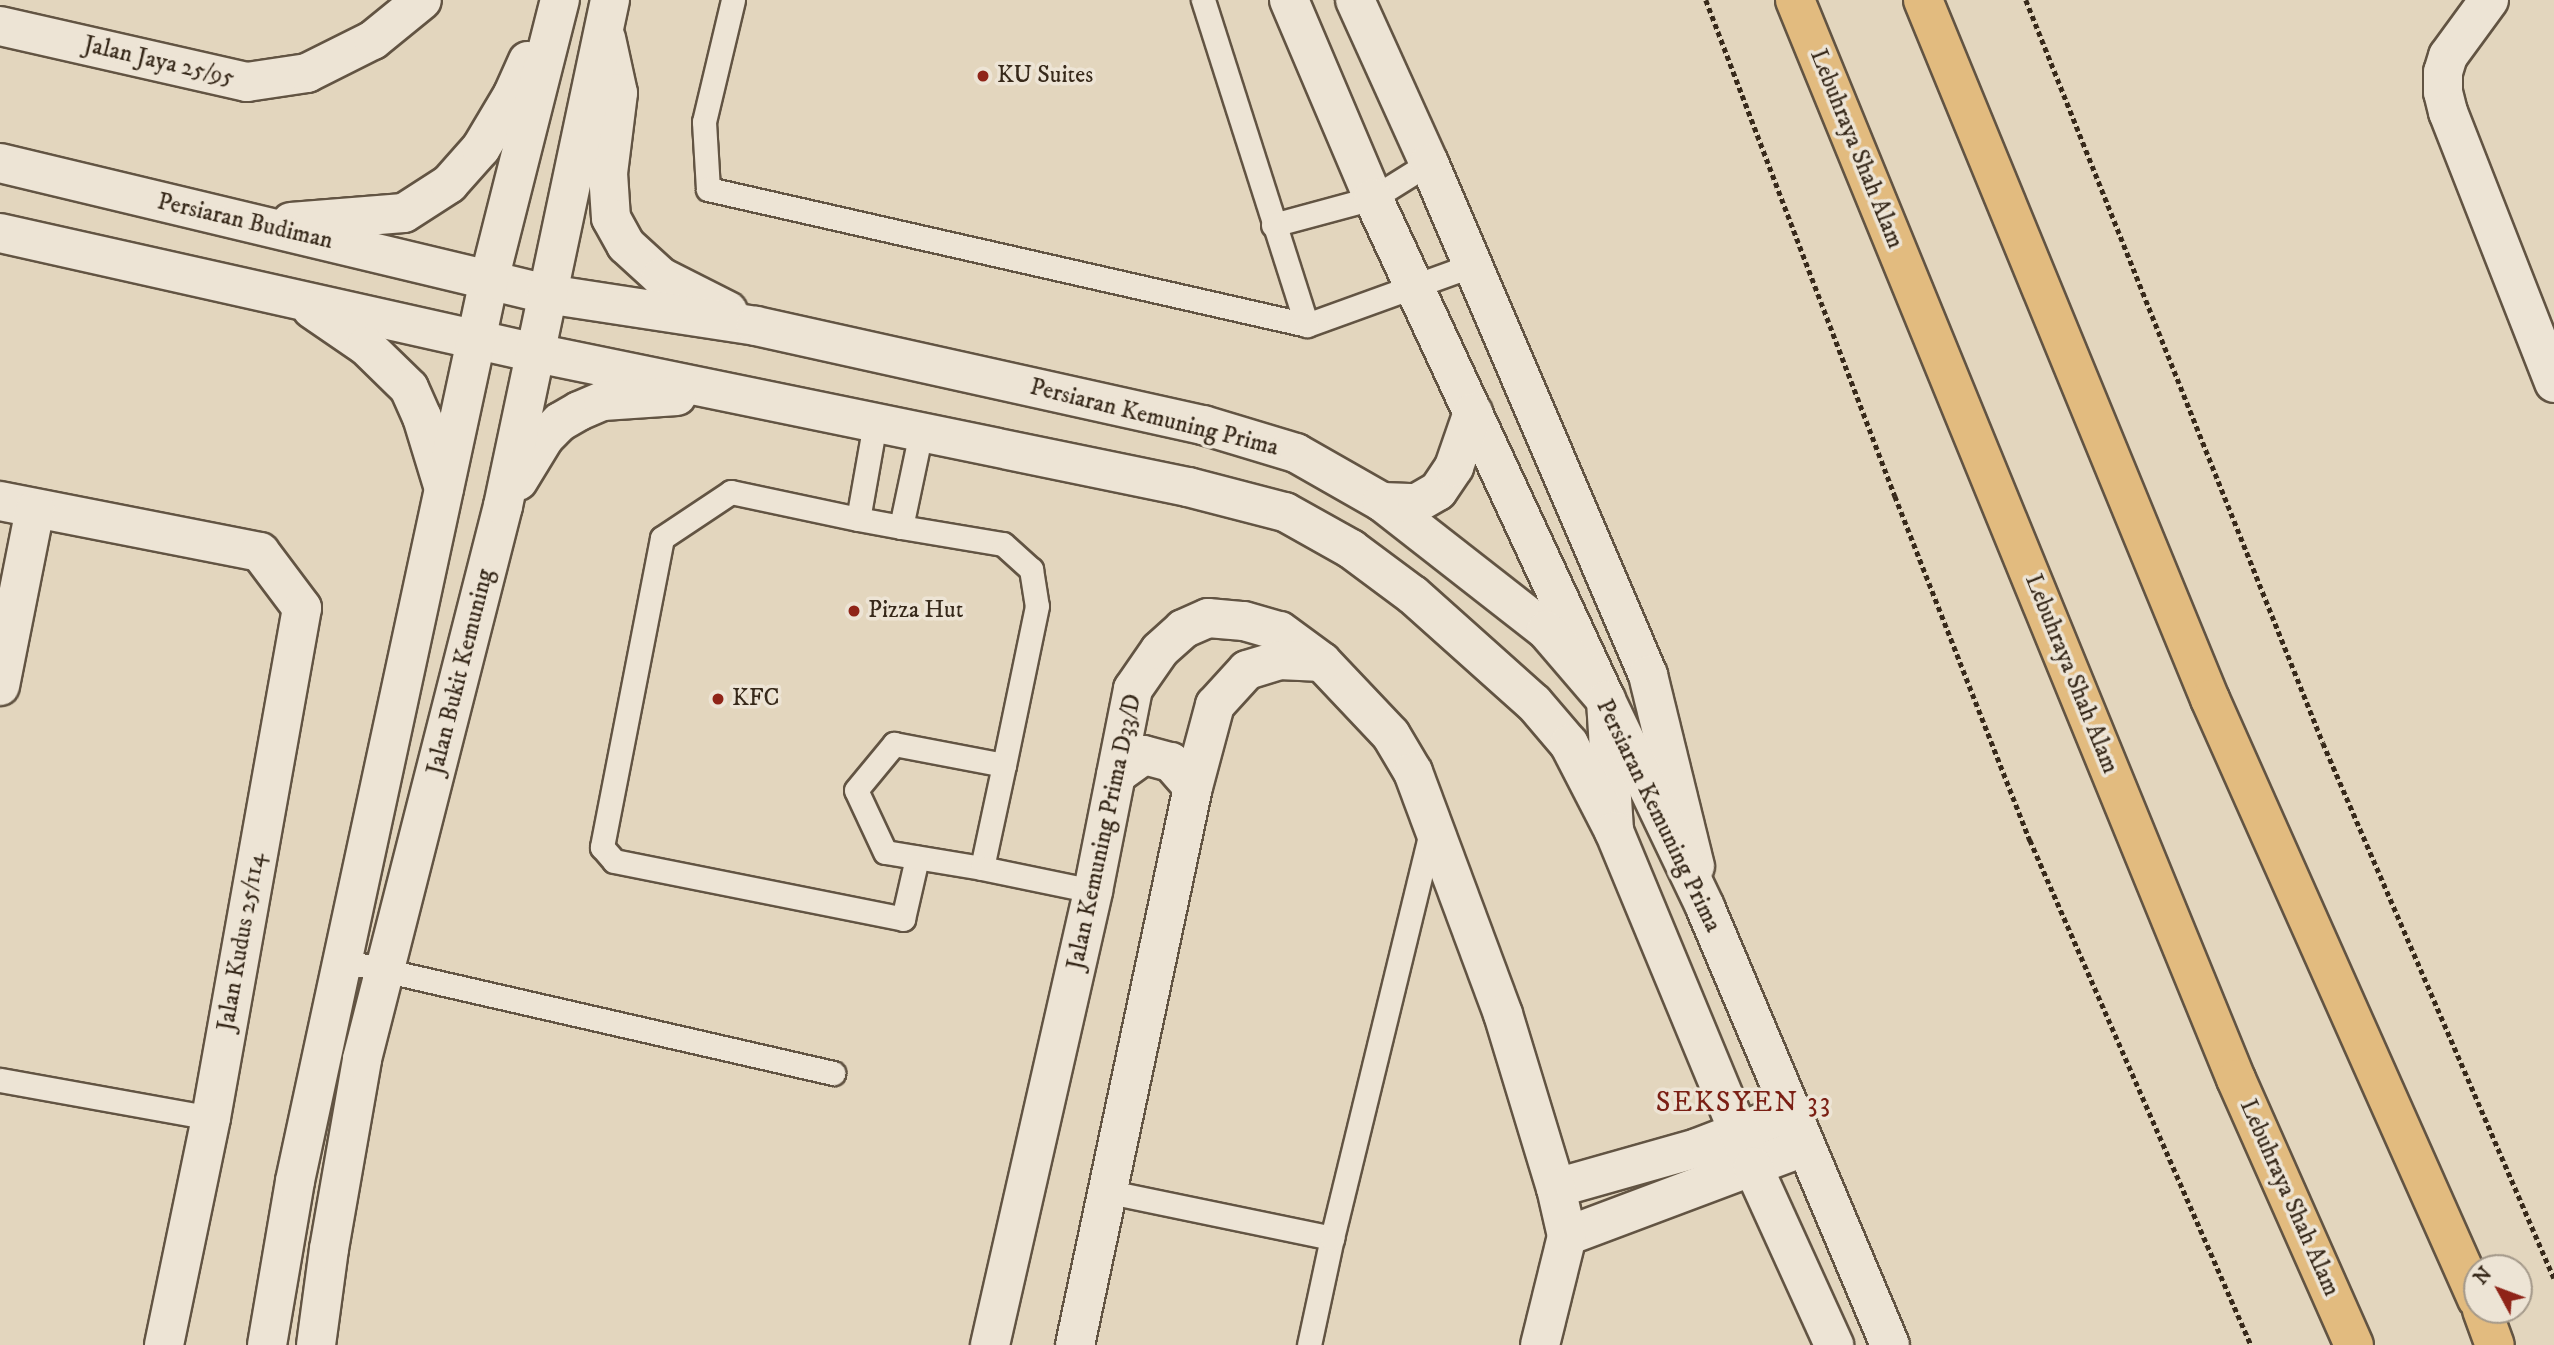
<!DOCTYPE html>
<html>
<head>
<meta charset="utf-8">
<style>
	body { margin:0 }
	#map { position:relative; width:2554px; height:1345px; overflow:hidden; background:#e3d6be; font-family:"IM FELL DW Pica",serif }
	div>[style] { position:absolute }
	.path>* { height:4.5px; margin-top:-2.25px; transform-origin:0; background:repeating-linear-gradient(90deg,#37291a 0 5px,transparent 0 8.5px) }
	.roads { filter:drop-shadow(2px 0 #625443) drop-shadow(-2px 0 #625443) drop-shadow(0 2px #625443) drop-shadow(0 -2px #625443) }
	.lane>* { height:23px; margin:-11.5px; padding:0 11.5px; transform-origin:11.5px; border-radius:11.5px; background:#ede4d5 }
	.street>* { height:38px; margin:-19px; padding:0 19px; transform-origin:19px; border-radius:19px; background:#ede4d5 }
	.secondary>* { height:38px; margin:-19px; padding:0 19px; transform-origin:19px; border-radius:19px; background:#ede4d5 }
	.highway>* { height:38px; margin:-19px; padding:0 19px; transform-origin:19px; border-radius:19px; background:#e2bb7f }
	.dots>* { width:19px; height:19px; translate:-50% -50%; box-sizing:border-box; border:4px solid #ede4d5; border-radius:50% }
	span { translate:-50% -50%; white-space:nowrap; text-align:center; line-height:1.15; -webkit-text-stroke:7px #ede4d5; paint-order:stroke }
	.street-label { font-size:24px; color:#37291a }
	.poi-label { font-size:24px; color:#37291a }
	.left { translate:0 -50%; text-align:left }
	.quarter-label { font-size:28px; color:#7a1f14; letter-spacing:2px }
	.north { position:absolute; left:2463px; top:1254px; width:70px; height:70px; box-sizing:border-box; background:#ede4d5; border:2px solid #a4998a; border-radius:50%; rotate:311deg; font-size:19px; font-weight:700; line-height:28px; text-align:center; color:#37291a }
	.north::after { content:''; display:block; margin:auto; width:24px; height:32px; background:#8f2418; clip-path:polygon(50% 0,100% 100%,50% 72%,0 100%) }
</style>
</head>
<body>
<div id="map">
	<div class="path">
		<i style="left:1706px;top:0;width:531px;rotate:69.14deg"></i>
		<i style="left:1895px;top:496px;width:370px;rotate:68.6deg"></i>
		<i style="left:2030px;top:840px;width:551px;rotate:66.36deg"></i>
		<i style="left:2026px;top:0;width:800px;rotate:68.21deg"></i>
		<i style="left:2323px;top:743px;width:583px;rotate:66.65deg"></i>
	</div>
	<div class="roads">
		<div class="lane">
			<i style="left:733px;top:0;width:125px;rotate:103.4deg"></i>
			<i style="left:704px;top:122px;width:67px;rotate:86.6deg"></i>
			<i style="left:708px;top:189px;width:614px;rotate:12.79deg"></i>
			<i style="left:1307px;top:325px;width:177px;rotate:-19.9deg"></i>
			<i style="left:1203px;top:0;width:341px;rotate:72.3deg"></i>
			<i style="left:1273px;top:225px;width:104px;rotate:-15.1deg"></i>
			<i style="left:1373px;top:198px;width:66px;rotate:-32deg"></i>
			<i style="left:875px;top:423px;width:97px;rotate:100deg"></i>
			<i style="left:858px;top:519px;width:130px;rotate:-168deg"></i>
			<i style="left:731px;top:492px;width:83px;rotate:146.3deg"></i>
			<i style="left:662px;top:538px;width:315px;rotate:101deg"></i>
			<i style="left:602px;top:847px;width:18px;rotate:49deg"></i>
			<i style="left:614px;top:861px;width:295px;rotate:11.3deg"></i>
			<i style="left:903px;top:919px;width:63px;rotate:-77.1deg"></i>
			<i style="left:921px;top:432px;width:97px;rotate:101.9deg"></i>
			<i style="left:901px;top:527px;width:103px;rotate:9.5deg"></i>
			<i style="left:1003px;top:544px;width:38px;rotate:42deg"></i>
			<i style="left:1031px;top:569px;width:37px;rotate:81deg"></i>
			<i style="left:1037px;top:606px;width:162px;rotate:101.7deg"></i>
			<i style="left:1004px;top:765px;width:105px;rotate:102.1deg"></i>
			<i style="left:982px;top:868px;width:98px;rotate:-170.6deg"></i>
			<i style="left:885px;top:852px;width:68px;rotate:-115.1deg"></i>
			<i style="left:856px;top:790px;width:60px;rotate:-50.4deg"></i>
			<i style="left:894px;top:744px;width:112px;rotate:10.8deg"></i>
			<i style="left:858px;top:519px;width:44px;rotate:10.5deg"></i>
			<i style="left:982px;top:868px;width:113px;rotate:11.7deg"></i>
			<i style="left:344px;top:961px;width:502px;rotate:12.9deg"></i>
			<i style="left:0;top:1080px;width:214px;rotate:10.2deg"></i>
			<i style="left:1110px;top:1192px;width:227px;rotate:11.7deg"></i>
			<i style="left:1309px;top:1345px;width:109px;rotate:-77.9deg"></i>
			<i style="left:1332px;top:1238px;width:423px;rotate:-76.3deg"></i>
		</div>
		<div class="street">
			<i style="left:1289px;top:0;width:215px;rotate:67deg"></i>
			<i style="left:1373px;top:198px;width:553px;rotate:65.1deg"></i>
			<i style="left:1606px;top:700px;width:131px;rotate:86.5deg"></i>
			<i style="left:1355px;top:0;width:179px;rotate:65.6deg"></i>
			<i style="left:1429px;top:163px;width:557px;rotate:66.84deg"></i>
			<i style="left:1648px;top:675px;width:197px;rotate:76.2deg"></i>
			<i style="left:2489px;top:0;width:69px;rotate:126.2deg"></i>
			<i style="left:2448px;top:56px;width:17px;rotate:107deg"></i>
			<i style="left:2443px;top:72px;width:20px;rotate:90deg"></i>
			<i style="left:2443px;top:92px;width:21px;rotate:76deg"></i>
			<i style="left:2448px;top:112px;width:291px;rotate:68.6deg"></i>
			<i style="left:0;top:26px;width:253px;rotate:12.8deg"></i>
			<i style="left:247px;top:82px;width:61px;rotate:-8.5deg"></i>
			<i style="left:307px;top:73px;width:74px;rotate:-26.6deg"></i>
			<i style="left:373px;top:40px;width:63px;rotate:-39.2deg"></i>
			<i style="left:0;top:501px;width:265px;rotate:11.1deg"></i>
			<i style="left:260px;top:552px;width:70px;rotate:53.1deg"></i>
			<i style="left:302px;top:608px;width:518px;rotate:100.12deg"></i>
			<i style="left:211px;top:1118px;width:232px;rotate:101.7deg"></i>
			<i style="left:0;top:686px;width:180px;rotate:-78.8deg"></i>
			<i style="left:1116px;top:775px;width:34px;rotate:-36deg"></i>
			<i style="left:1144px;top:755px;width:28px;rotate:15deg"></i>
			<i style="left:1171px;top:762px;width:33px;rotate:49deg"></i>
			<i style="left:1556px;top:1188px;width:147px;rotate:-15.8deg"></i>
			<i style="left:1697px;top:1148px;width:101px;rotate:-21deg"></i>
			<i style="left:1567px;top:1236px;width:253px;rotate:-20.6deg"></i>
			<i style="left:990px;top:1345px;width:466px;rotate:-77.2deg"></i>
			<i style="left:1093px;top:891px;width:206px;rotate:-78.8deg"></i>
			<i style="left:1133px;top:689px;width:47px;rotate:-55.3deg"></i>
			<i style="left:1160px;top:650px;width:31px;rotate:-42deg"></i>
			<i style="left:1183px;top:629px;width:27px;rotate:-24deg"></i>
			<i style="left:1208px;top:618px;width:36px;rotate:5deg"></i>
			<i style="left:1244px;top:621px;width:37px;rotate:16deg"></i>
			<i style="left:1280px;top:631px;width:52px;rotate:36.4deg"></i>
			<i style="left:1322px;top:662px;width:100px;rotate:46.6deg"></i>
			<i style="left:1391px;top:735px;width:43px;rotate:59.3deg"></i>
			<i style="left:1413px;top:772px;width:258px;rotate:69.6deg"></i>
			<i style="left:1503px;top:1014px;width:182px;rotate:73.1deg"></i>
			<i style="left:1556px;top:1188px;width:49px;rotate:77.1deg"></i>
			<i style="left:1567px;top:1236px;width:112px;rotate:103.9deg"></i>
			<i style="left:1075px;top:1345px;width:570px;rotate:-78.06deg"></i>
			<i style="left:1193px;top:787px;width:85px;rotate:-75deg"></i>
			<i style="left:1215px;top:705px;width:47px;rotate:-47.6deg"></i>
			<i style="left:1247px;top:670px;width:34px;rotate:-17deg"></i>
			<i style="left:1279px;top:660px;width:43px;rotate:2.7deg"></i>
		</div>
		<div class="secondary">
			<i style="left:606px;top:38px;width:56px;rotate:77.7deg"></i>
			<i style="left:618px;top:93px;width:81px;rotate:97.1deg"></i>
			<i style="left:608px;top:173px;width:45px;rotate:86.2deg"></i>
			<i style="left:611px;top:218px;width:31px;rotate:61deg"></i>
			<i style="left:626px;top:245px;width:47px;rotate:42.4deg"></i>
			<i style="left:661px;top:277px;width:75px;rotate:26.9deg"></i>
			<i style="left:0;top:163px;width:562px;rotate:13.47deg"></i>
			<i style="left:547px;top:294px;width:211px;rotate:8.7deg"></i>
			<i style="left:756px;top:326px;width:458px;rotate:12.5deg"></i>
			<i style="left:1203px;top:425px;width:97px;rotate:16.8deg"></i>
			<i style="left:1296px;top:453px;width:99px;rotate:29.7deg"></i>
			<i style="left:1382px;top:502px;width:208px;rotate:38deg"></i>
			<i style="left:1546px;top:630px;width:92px;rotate:49.4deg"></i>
			<i style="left:1606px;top:700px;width:229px;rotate:64.4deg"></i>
			<i style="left:1705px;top:907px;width:475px;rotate:67.1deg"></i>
			<i style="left:291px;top:222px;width:113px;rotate:-4.6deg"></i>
			<i style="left:404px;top:213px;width:54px;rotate:-32.8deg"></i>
			<i style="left:449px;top:184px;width:48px;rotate:-48.4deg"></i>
			<i style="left:481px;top:148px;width:63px;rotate:-59.3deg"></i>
			<i style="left:513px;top:94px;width:36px;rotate:-66deg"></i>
			<i style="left:0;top:233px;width:549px;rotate:12.62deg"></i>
			<i style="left:536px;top:353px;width:666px;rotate:11.61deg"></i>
			<i style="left:1188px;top:487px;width:100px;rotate:14.5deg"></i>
			<i style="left:1285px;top:512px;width:76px;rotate:29.3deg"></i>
			<i style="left:1351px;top:549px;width:77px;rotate:36.6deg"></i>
			<i style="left:1413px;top:595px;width:162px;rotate:41.8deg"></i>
			<i style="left:1534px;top:703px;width:54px;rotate:49.5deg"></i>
			<i style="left:1569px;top:744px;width:98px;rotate:62.7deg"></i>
			<i style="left:1614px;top:831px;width:364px;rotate:67.5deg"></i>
			<i style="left:1753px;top:1167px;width:196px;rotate:65.5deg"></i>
			<i style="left:312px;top:309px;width:65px;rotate:34.4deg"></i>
			<i style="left:366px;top:346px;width:60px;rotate:44.3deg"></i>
			<i style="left:409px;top:388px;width:32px;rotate:66deg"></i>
			<i style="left:422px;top:417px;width:75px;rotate:73deg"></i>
			<i style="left:518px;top:481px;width:52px;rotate:-58.5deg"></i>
			<i style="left:545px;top:437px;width:21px;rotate:-45deg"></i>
			<i style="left:560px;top:422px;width:22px;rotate:-30deg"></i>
			<i style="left:579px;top:411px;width:26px;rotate:-23deg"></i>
			<i style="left:603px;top:401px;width:74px;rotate:-3.9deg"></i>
			<i style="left:1382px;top:502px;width:35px;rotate:2deg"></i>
			<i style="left:1417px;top:503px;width:24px;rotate:-30deg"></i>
			<i style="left:1438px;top:491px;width:29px;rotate:-56deg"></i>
			<i style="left:1454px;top:467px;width:58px;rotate:-70.9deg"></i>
			<i style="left:267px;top:1345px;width:166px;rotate:-80.3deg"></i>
			<i style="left:295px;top:1181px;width:922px;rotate:-77.85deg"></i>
			<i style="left:489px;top:280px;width:289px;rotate:-75.8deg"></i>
			<i style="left:316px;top:1345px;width:97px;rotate:-82.3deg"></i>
			<i style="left:329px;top:1249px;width:193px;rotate:-80.1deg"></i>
			<i style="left:362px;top:1059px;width:571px;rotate:-75.7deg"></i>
			<i style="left:503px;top:506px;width:517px;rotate:-78.06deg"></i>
		</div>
		<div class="highway">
			<i style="left:1795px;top:0;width:1166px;rotate:67.77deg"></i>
			<i style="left:2236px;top:1079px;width:291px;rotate:66.1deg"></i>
			<i style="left:1923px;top:0;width:756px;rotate:67.68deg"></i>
			<i style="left:2210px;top:699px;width:657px;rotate:66.01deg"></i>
			<i style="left:2482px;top:1310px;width:37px;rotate:70deg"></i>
		</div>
	</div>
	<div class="dots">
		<i style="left:983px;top:76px;background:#8f2418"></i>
		<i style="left:854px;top:611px;background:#8f2418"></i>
		<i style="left:718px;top:699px;background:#8f2418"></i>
	</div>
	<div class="street-label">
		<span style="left:159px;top:62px;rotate:13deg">Jalan Jaya 25/95</span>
		<span style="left:1856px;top:149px;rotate:68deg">Lebuhraya Shah Alam</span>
		<span style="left:245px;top:222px;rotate:13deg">Persiaran Budiman</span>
		<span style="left:1154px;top:418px;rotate:14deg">Persiaran Kemuning Prima</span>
		<span style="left:461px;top:672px;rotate:-76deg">Jalan Bukit Kemuning</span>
		<span style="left:2071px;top:674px;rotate:68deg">Lebuhraya Shah Alam</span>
		<span style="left:1658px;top:816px;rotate:64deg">Persiaran Kemuning Prima</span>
		<span style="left:1105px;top:832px;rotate:-78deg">Jalan Kemuning Prima D33/D</span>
		<span style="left:242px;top:942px;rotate:-80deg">Jalan Kudus 25/114</span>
		<span style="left:2289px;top:1198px;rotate:66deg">Lebuhraya Shah Alam</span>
	</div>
	<div class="poi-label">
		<span class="left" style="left:997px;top:76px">KU Suites</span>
		<span class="left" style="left:868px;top:611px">Pizza Hut</span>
		<span class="left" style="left:732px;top:699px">KFC</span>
	</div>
	<div class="quarter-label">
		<span style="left:1744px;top:1103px">SEKSYEN 33</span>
	</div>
	<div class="north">N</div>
</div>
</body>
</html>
